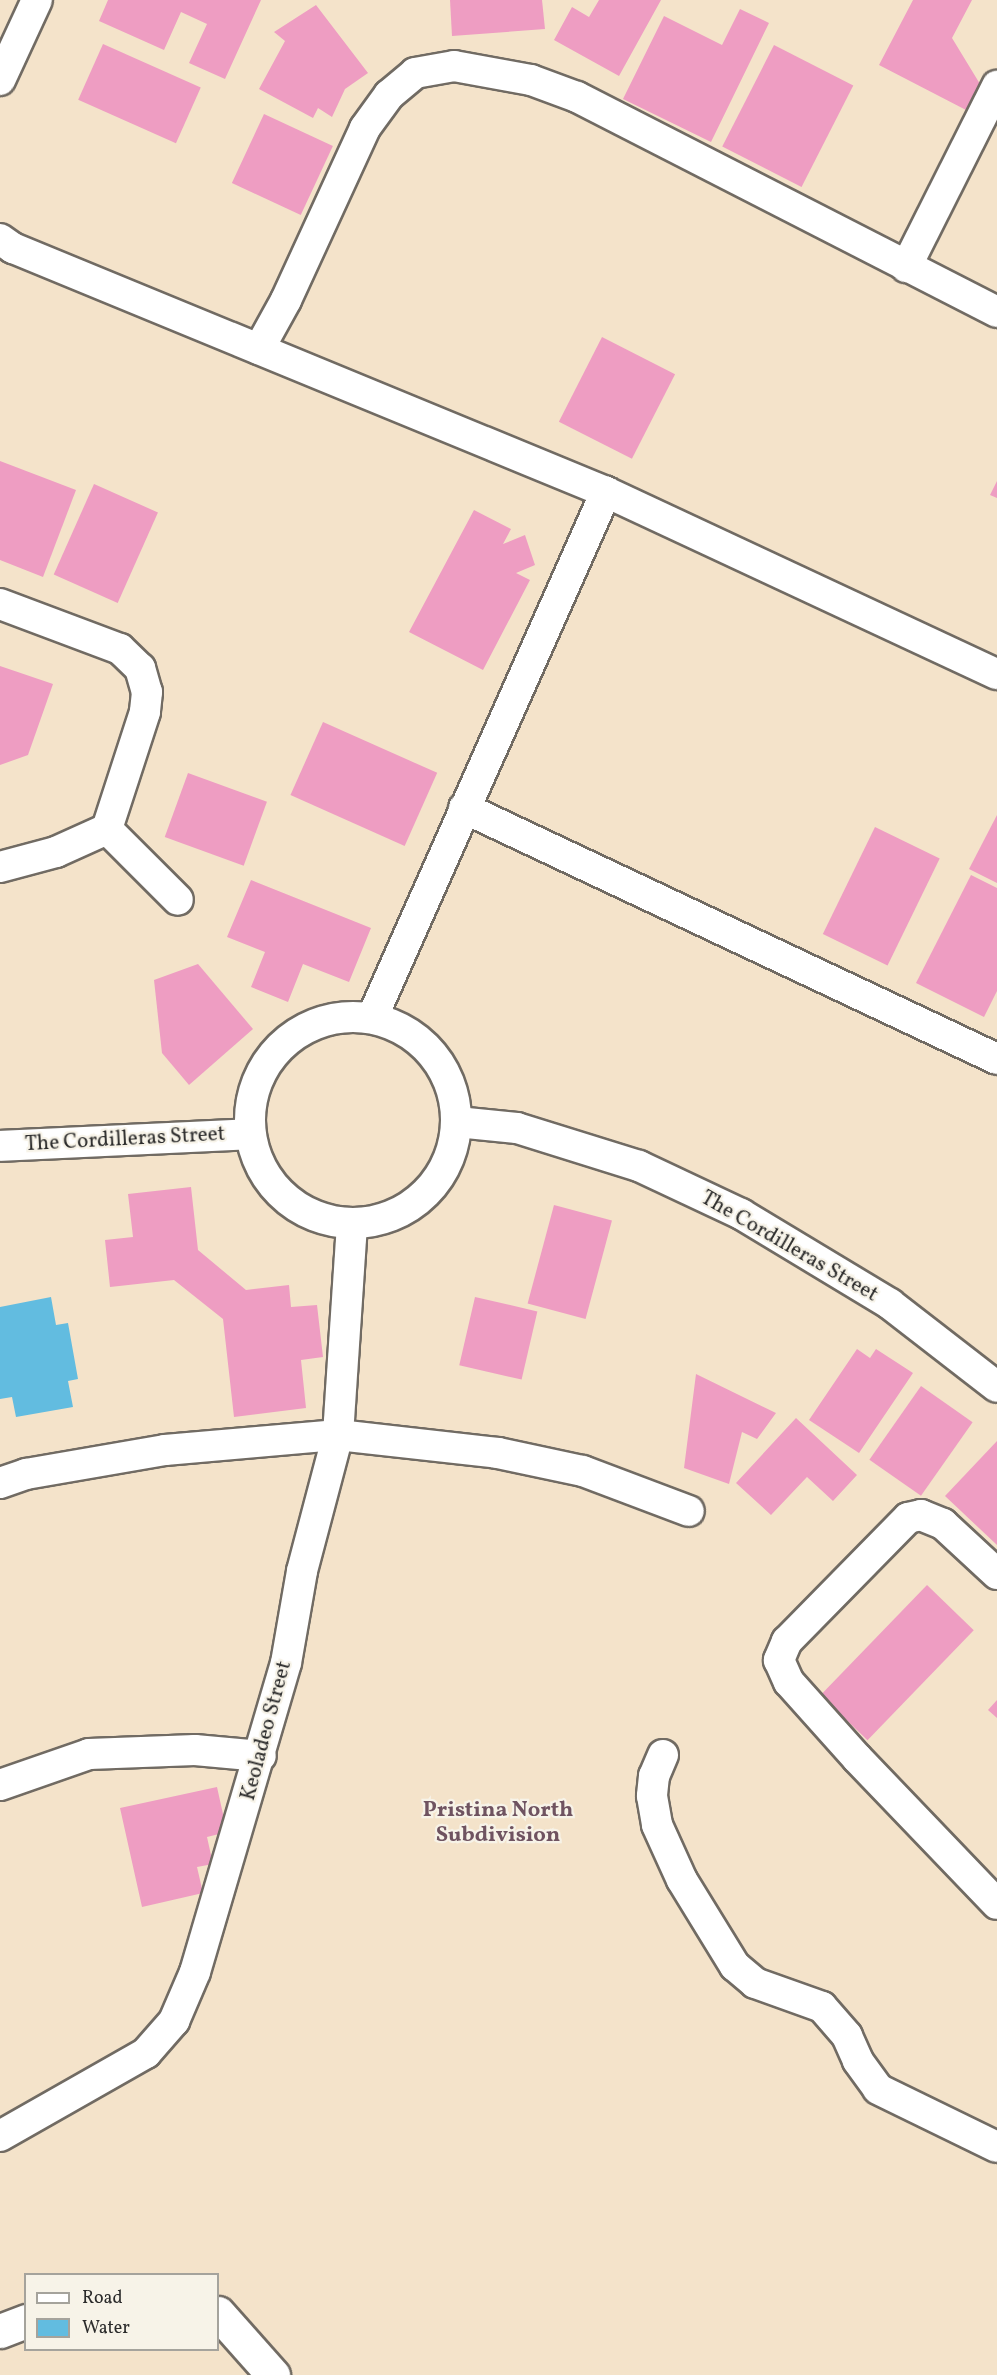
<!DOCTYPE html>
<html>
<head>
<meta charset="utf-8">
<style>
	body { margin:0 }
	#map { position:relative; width:997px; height:2375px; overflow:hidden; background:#f4e3ca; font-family:Vollkorn,serif }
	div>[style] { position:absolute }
	.water>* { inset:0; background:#62bce0 }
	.building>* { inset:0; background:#ee9dc2; transform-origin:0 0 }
	.roads { filter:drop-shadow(2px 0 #716b63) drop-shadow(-2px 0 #716b63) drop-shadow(0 2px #716b63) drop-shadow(0 -2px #716b63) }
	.minor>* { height:30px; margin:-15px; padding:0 15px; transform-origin:15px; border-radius:15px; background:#fff }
	.minor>.ring { margin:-15px; padding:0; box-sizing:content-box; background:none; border:30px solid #fff; border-radius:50% }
	.tertiary>* { height:33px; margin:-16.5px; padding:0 16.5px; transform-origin:16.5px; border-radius:16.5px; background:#fff }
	span { translate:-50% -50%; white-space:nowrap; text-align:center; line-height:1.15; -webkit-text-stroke:4.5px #f7f3e8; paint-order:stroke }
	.street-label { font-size:21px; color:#2b2b2b }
	.neighbourhood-label { font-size:22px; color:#6f5360; font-weight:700 }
	.legend { position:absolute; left:24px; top:2273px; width:195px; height:78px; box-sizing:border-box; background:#f7f3e8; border:2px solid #a5a39c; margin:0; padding:8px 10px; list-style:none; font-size:18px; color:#2b2b2b }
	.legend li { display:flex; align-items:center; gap:12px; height:30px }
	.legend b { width:30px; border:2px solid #a5a39c }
</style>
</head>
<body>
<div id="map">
	<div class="water">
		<i style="clip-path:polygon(51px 1297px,56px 1325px,68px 1323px,78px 1379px,68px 1381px,73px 1407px,16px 1417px,12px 1397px,0 1399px,0 1307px)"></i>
	</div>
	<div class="building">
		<i style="clip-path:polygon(108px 0,261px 0,225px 79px,189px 63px,207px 24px,181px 12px,164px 50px,99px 21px)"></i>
		<i style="clip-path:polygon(450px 0,542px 0,545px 29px,452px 36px)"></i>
		<i style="clip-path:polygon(599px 0,661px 0,619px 76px,554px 40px,572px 7px,589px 17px)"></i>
		<i style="clip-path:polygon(913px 0,972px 0,952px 38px,980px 84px,966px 110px,879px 65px)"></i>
		<i style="clip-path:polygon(316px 5px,368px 73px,345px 89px,332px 117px,318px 108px,313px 118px,259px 89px,285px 41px,274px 32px)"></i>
		<i style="clip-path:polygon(740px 9px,769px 23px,711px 142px,623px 99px,664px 16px,722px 45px)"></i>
		<i style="left:103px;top:44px;width:107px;height:61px;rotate:24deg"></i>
		<i style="left:774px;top:45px;width:89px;height:114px;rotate:27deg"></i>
		<i style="left:264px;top:114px;width:76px;height:76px;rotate:25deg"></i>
		<i style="left:602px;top:337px;width:82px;height:95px;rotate:27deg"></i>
		<i style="clip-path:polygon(0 461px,76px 490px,43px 577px,0 560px)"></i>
		<i style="clip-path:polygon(997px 481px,997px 498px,990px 495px)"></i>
		<i style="left:94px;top:484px;width:70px;height:99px;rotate:24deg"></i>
		<i style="clip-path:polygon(474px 510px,511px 529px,503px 544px,525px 535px,535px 565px,516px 573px,530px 580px,483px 670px,409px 632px)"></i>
		<i style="clip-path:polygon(0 666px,53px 684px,28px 755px,0 765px)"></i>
		<i style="left:323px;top:722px;width:125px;height:80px;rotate:24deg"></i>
		<i style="left:188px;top:773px;width:84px;height:68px;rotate:20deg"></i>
		<i style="clip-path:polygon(997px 815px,997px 883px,969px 869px)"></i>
		<i style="left:875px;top:827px;width:72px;height:119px;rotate:26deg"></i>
		<i style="clip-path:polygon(971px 875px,997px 888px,997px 991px,984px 1017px,916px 983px)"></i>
		<i style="clip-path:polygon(251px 880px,371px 928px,349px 982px,303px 964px,288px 1002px,251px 987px,265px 952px,227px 937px)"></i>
		<i style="clip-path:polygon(198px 964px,253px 1029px,189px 1085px,162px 1053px,154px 980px)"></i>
		<i style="clip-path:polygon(191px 1187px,198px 1250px,246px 1290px,289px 1285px,291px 1307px,317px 1305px,323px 1357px,301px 1360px,306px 1408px,234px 1417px,223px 1319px,174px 1280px,110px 1287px,105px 1240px,133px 1237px,128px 1194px)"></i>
		<i style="left:554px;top:1205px;width:60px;height:102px;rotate:15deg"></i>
		<i style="left:475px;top:1297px;width:64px;height:70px;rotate:13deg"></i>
		<i style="clip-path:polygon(857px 1349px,870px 1358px,876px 1349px,913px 1373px,859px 1453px,809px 1420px)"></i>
		<i style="clip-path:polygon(696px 1374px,776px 1413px,757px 1439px,742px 1432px,729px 1484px,684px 1468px)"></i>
		<i style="left:921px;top:1386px;width:63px;height:90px;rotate:35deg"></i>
		<i style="clip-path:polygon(796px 1418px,857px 1475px,833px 1501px,807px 1477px,771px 1515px,736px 1483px)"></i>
		<i style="clip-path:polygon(997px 1441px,997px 1545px,945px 1496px)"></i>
		<i style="left:927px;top:1585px;width:65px;height:153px;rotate:44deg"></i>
		<i style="clip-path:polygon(997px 1700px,997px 1718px,988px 1710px)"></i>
		<i style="clip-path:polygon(217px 1787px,227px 1832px,207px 1837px,213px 1864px,197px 1867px,203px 1893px,142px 1907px,120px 1808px)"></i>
	</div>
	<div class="roads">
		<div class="minor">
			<i style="left:0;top:80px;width:88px;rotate:-65.2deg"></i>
			<i style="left:0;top:239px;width:16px;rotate:35deg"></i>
			<i style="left:13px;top:248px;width:641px;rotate:22.37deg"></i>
			<i style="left:606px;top:492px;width:431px;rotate:25deg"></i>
			<i style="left:906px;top:267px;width:203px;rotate:-63.3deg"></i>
			<i style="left:259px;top:349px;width:56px;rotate:-61.1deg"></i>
			<i style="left:286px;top:300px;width:189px;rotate:-65.3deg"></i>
			<i style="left:365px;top:128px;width:41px;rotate:-54deg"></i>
			<i style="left:389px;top:95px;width:34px;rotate:-40deg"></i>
			<i style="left:415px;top:73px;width:40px;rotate:-10deg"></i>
			<i style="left:454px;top:66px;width:78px;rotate:10.3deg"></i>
			<i style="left:531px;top:80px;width:49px;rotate:20.3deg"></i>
			<i style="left:577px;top:97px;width:472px;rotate:27.1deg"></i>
			<i style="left:0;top:604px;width:128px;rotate:20.6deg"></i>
			<i style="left:120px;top:649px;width:28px;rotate:44deg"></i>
			<i style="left:140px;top:668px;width:25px;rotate:74deg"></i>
			<i style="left:147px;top:692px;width:20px;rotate:96deg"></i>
			<i style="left:145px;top:712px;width:123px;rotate:108deg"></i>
			<i style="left:107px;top:829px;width:56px;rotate:155.7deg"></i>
			<i style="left:56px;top:852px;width:58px;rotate:165deg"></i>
			<i style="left:464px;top:808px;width:589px;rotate:25.22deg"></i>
			<i style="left:107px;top:829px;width:100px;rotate:45deg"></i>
			<i class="ring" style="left:250px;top:1017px;width:176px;height:176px"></i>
			<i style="left:372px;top:1018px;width:576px;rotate:-66.02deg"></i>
			<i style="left:457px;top:1122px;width:60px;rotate:5.7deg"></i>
			<i style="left:517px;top:1128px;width:128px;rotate:17.3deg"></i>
			<i style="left:639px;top:1166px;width:113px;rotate:25.2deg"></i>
			<i style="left:741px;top:1214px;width:174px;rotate:31.1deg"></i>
			<i style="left:890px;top:1304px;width:135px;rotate:37.8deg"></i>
			<i style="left:0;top:1146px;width:250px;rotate:-2.7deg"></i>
			<i style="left:0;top:1483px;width:28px;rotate:-19deg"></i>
			<i style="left:26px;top:1474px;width:141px;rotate:-9.8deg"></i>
			<i style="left:165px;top:1450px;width:174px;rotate:-5deg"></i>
			<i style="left:338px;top:1435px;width:161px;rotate:6.4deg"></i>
			<i style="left:498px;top:1453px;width:87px;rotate:12deg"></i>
			<i style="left:583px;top:1471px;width:113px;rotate:20.7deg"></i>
			<i style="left:997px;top:1574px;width:74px;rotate:-137.2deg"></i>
			<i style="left:943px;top:1524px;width:24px;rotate:-158deg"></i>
			<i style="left:921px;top:1515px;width:13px;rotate:167deg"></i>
			<i style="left:908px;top:1518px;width:173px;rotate:134.5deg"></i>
			<i style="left:787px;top:1641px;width:21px;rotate:113deg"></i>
			<i style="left:779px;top:1660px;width:24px;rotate:66deg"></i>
			<i style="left:789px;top:1682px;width:102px;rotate:48.2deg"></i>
			<i style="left:857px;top:1758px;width:202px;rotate:46.2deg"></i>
			<i style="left:663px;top:1755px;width:23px;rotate:113deg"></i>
			<i style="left:654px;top:1776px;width:20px;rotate:96deg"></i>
			<i style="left:652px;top:1796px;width:29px;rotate:80deg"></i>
			<i style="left:657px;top:1825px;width:60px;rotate:65.6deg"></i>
			<i style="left:682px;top:1880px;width:101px;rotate:58.4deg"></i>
			<i style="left:735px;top:1966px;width:26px;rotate:40deg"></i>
			<i style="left:755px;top:1983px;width:71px;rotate:19.7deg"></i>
			<i style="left:822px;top:2007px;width:38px;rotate:49deg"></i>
			<i style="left:847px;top:2036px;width:27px;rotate:66deg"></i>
			<i style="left:858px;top:2061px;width:34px;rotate:54deg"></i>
			<i style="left:878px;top:2089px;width:132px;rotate:26deg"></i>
			<i style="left:0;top:1785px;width:94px;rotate:-19.2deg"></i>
			<i style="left:89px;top:1754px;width:106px;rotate:-2.2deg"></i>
			<i style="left:195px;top:1750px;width:66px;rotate:5.2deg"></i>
			<i style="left:0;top:2136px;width:168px;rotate:-29.6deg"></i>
			<i style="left:146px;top:2053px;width:43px;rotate:-48.8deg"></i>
			<i style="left:174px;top:2021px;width:53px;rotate:-66.8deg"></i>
			<i style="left:195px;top:1972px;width:322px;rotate:-73.6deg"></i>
			<i style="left:286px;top:1663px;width:93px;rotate:-80.1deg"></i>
			<i style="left:302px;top:1571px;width:141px;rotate:-75.2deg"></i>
			<i style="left:338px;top:1435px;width:211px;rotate:-86.2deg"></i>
		</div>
		<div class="tertiary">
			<i style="left:218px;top:2313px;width:83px;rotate:48.4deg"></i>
			<i style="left:0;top:2331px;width:28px;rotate:-21deg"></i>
		</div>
	</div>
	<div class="street-label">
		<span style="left:125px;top:1140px;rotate:-3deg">The Cordilleras Street</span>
		<span style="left:789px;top:1247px;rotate:30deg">The Cordilleras Street</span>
		<span style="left:267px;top:1731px;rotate:-75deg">Keoladeo Street</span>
	</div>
	<div class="neighbourhood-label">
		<span style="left:498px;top:1823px">Pristina North<br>Subdivision</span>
	</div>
	<ul class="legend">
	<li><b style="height:8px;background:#fff"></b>Road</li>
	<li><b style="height:16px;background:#62bce0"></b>Water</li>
	</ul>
</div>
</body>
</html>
